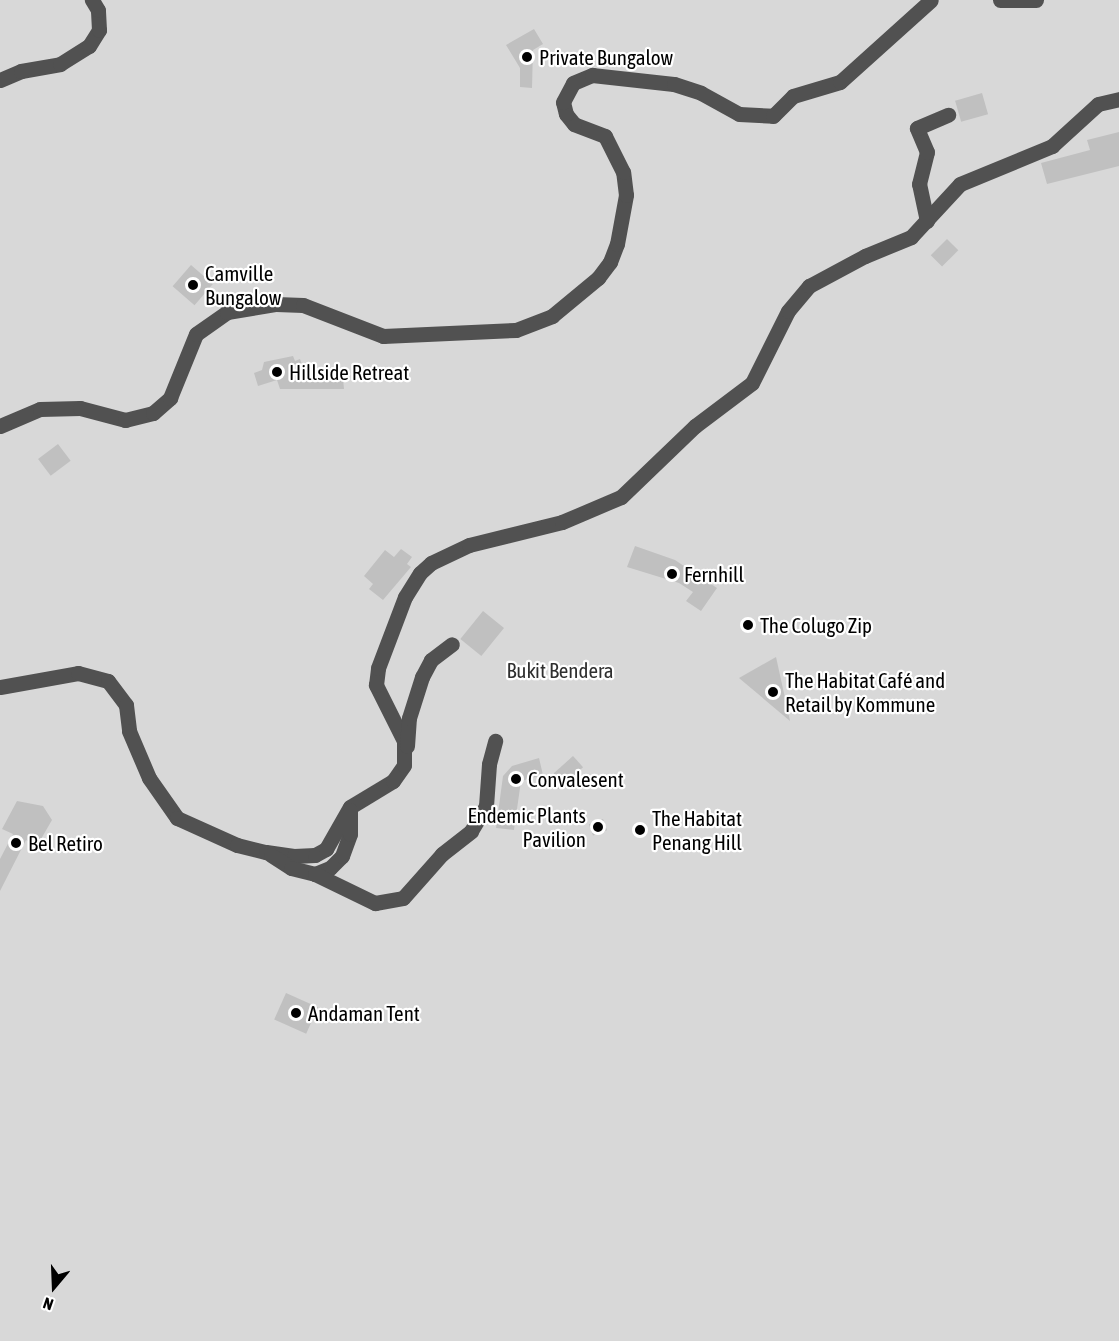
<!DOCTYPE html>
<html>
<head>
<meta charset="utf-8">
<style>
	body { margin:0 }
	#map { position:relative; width:1119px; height:1341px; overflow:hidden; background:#fff; font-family:"Asap Condensed",sans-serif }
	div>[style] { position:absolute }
	.green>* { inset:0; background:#d8d8d8; transform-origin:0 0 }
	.building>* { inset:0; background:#c0c0c0; transform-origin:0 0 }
	.minor>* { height:15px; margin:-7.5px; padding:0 7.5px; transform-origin:7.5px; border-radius:7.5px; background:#515151 }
	.dots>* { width:16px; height:16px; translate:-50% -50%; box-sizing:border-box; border:3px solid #fff; border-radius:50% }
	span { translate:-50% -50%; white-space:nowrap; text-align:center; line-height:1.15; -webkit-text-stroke:4.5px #fff; paint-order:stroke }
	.poi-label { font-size:21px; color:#000 }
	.left { translate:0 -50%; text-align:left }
	.right { translate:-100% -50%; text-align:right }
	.park-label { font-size:21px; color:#2f2f2f }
	.north { position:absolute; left:24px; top:1257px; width:60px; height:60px; -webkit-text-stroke:4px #fff; paint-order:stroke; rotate:199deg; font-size:16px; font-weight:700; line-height:24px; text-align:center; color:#000 }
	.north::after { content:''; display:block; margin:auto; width:21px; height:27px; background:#000; clip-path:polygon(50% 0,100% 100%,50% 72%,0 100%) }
</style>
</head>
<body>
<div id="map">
	<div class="green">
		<i style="left:0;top:0;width:1119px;height:1341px"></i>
	</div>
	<div class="building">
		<i style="clip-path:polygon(534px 29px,543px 44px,533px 50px,532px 88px,520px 87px,520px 68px,506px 45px)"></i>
		<i style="left:982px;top:93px;width:22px;height:28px;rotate:74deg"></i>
		<i style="clip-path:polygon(1119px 132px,1119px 166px,1047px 184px,1041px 163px,1090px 150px,1087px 140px)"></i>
		<i style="left:947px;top:239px;width:16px;height:23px;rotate:45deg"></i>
		<i style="left:191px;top:265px;width:29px;height:28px;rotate:41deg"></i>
		<i style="clip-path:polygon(293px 356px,295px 361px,300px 359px,307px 379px,343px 379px,344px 389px,280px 389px,277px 380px,258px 386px,254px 373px,262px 370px,264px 362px)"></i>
		<i style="left:58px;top:444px;width:21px;height:25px;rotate:53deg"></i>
		<i style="clip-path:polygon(635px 546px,675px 560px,717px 588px,701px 611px,686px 601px,693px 592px,679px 583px,627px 567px)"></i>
		<i style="clip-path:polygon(401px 549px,412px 557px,407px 564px,411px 567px,383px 600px,369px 589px,373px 584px,364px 576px,385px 550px,394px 557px)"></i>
		<i style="left:483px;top:611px;width:27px;height:36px;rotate:39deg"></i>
		<i style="clip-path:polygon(776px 657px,790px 721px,739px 678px)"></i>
		<i style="left:573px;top:756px;width:15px;height:33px;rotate:48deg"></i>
		<i style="clip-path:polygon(539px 758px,543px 775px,521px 781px,514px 830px,496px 828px,503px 776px,512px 766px)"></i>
		<i style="clip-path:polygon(17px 801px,43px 806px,52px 820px,37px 846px,26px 840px,0 891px,0 859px,13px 834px,2px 829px)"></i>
		<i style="left:603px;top:819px;width:12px;height:15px;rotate:70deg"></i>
		<i style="left:286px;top:993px;width:35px;height:29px;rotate:24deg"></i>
	</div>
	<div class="minor">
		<i style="left:1000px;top:0;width:36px"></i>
		<i style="left:0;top:80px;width:23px;rotate:-23deg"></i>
		<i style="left:21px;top:71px;width:40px;rotate:-10deg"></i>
		<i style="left:60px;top:64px;width:34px;rotate:-32deg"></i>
		<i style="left:89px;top:46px;width:19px;rotate:-58deg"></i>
		<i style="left:99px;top:30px;width:20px;rotate:-93deg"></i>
		<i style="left:98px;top:10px;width:12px;rotate:-121deg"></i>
		<i style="left:927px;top:221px;width:38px;rotate:-102deg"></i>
		<i style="left:919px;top:184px;width:33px;rotate:-76deg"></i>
		<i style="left:927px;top:152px;width:26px;rotate:-113deg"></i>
		<i style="left:917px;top:128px;width:34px;rotate:-23deg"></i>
		<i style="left:0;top:426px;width:43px;rotate:-23deg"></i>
		<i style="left:40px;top:409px;width:40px;rotate:-1.4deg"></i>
		<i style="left:80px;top:408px;width:47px;rotate:14.9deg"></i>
		<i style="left:125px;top:420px;width:29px;rotate:-14deg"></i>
		<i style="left:153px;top:413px;width:23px;rotate:-41deg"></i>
		<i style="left:170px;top:398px;width:69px;rotate:-67.9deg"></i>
		<i style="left:196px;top:334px;width:38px;rotate:-35deg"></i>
		<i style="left:227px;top:312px;width:50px;rotate:-9.3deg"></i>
		<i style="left:276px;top:304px;width:27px;rotate:2deg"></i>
		<i style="left:303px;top:305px;width:86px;rotate:21.2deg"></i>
		<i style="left:383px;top:336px;width:133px;rotate:-2.6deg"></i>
		<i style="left:516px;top:330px;width:39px;rotate:-21deg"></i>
		<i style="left:552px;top:316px;width:60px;rotate:-39.6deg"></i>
		<i style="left:598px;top:278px;width:20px;rotate:-53deg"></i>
		<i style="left:610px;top:262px;width:19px;rotate:-69deg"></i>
		<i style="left:617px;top:244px;width:50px;rotate:-79.6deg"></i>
		<i style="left:626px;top:195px;width:23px;rotate:-97deg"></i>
		<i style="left:623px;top:172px;width:40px;rotate:-116.6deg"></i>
		<i style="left:605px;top:136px;width:33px;rotate:-159deg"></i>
		<i style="left:574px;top:124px;width:13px;rotate:-129deg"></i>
		<i style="left:566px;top:114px;width:12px;rotate:-104deg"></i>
		<i style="left:563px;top:102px;width:21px;rotate:-62deg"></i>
		<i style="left:573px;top:83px;width:21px;rotate:-23deg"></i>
		<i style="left:592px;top:75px;width:82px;rotate:6.3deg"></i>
		<i style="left:674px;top:84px;width:28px;rotate:18deg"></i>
		<i style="left:701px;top:93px;width:43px;rotate:28.9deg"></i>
		<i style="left:739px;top:114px;width:34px;rotate:3deg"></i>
		<i style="left:773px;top:116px;width:28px;rotate:-45deg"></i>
		<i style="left:793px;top:96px;width:49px;rotate:-16.6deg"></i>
		<i style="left:840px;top:82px;width:122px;rotate:-42deg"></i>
		<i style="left:0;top:687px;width:79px;rotate:-10.2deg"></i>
		<i style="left:78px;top:673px;width:31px;rotate:15deg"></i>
		<i style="left:108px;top:681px;width:30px;rotate:53deg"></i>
		<i style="left:126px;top:705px;width:26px;rotate:83deg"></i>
		<i style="left:129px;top:731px;width:51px;rotate:66.9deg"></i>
		<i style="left:149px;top:778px;width:49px;rotate:55deg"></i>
		<i style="left:177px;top:818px;width:66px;rotate:24.2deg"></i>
		<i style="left:237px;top:845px;width:30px;rotate:14deg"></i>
		<i style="left:266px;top:852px;width:28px;rotate:8deg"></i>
		<i style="left:294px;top:856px;width:21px;rotate:-3deg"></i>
		<i style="left:315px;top:855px;width:13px;rotate:-29deg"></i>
		<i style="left:326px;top:849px;width:48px;rotate:-60.3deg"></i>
		<i style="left:350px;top:807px;width:50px;rotate:-31.2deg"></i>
		<i style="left:393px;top:781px;width:19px;rotate:-55deg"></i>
		<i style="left:404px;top:765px;width:24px;rotate:-90deg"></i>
		<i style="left:404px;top:741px;width:63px;rotate:-116.6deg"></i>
		<i style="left:376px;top:685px;width:17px;rotate:-83deg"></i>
		<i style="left:378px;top:668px;width:76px;rotate:-69.2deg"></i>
		<i style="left:405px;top:597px;width:28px;rotate:-58deg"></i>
		<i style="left:420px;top:573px;width:15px;rotate:-42deg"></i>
		<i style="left:431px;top:563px;width:42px;rotate:-25.3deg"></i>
		<i style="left:469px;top:545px;width:96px;rotate:-13.9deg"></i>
		<i style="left:562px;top:522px;width:64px;rotate:-23deg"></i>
		<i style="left:621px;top:497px;width:103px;rotate:-43.8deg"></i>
		<i style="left:695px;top:426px;width:71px;rotate:-37deg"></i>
		<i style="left:752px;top:383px;width:80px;rotate:-63.4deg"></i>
		<i style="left:788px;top:311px;width:33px;rotate:-50deg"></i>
		<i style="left:809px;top:286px;width:64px;rotate:-28.2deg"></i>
		<i style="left:865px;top:256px;width:50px;rotate:-22.4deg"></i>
		<i style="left:911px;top:237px;width:72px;rotate:-47.2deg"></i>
		<i style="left:960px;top:184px;width:100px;rotate:-22.4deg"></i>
		<i style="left:1052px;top:146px;width:62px;rotate:-42.4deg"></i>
		<i style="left:1098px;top:104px;width:22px;rotate:-13deg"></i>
		<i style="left:407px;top:746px;width:28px;rotate:-86deg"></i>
		<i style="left:409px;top:718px;width:43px;rotate:-72.4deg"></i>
		<i style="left:422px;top:677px;width:19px;rotate:-62deg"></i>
		<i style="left:431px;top:660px;width:26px;rotate:-37deg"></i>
		<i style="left:271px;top:855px;width:24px;rotate:33deg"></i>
		<i style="left:291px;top:868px;width:25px;rotate:14deg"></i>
		<i style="left:315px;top:874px;width:16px;rotate:-22deg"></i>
		<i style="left:330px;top:868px;width:17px;rotate:-45deg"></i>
		<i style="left:342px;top:856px;width:23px;rotate:-70deg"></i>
		<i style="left:350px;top:834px;width:24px;rotate:-90deg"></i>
		<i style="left:315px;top:874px;width:67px;rotate:25.8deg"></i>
		<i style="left:375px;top:903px;width:28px;rotate:-10deg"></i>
		<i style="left:403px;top:898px;width:59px;rotate:-48.4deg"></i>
		<i style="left:442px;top:854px;width:37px;rotate:-38deg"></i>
		<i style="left:471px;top:831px;width:29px;rotate:-59deg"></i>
		<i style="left:486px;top:806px;width:42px;rotate:-85.9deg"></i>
		<i style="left:489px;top:764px;width:24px;rotate:-75deg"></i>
	</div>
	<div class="dots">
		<i style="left:527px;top:57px;background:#000"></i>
		<i style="left:193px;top:285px;background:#000"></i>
		<i style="left:277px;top:372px;background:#000"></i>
		<i style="left:672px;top:574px;background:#000"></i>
		<i style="left:748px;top:625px;background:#000"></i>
		<i style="left:773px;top:692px;background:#000"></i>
		<i style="left:516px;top:779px;background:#000"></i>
		<i style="left:598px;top:827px;background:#000"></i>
		<i style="left:640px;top:830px;background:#000"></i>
		<i style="left:16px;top:843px;background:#000"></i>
		<i style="left:296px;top:1013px;background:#000"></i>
	</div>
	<div class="poi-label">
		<span class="left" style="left:539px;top:57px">Private Bungalow</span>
		<span class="left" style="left:205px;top:285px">Camville<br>Bungalow</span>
		<span class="left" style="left:289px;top:372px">Hillside Retreat</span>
		<span class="left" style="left:684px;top:574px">Fernhill</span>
		<span class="left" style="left:760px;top:625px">The Colugo Zip</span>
		<span class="left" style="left:785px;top:692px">The Habitat Café and<br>Retail by Kommune</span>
		<span class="left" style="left:528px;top:779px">Convalesent</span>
		<span class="right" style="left:586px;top:827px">Endemic Plants<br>Pavilion</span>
		<span class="left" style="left:652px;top:830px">The Habitat<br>Penang Hill</span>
		<span class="left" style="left:28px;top:843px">Bel Retiro</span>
		<span class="left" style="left:308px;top:1013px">Andaman Tent</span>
	</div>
	<div class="park-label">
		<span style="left:560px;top:670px">Bukit Bendera</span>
	</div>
	<div class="north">N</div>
</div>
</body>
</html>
